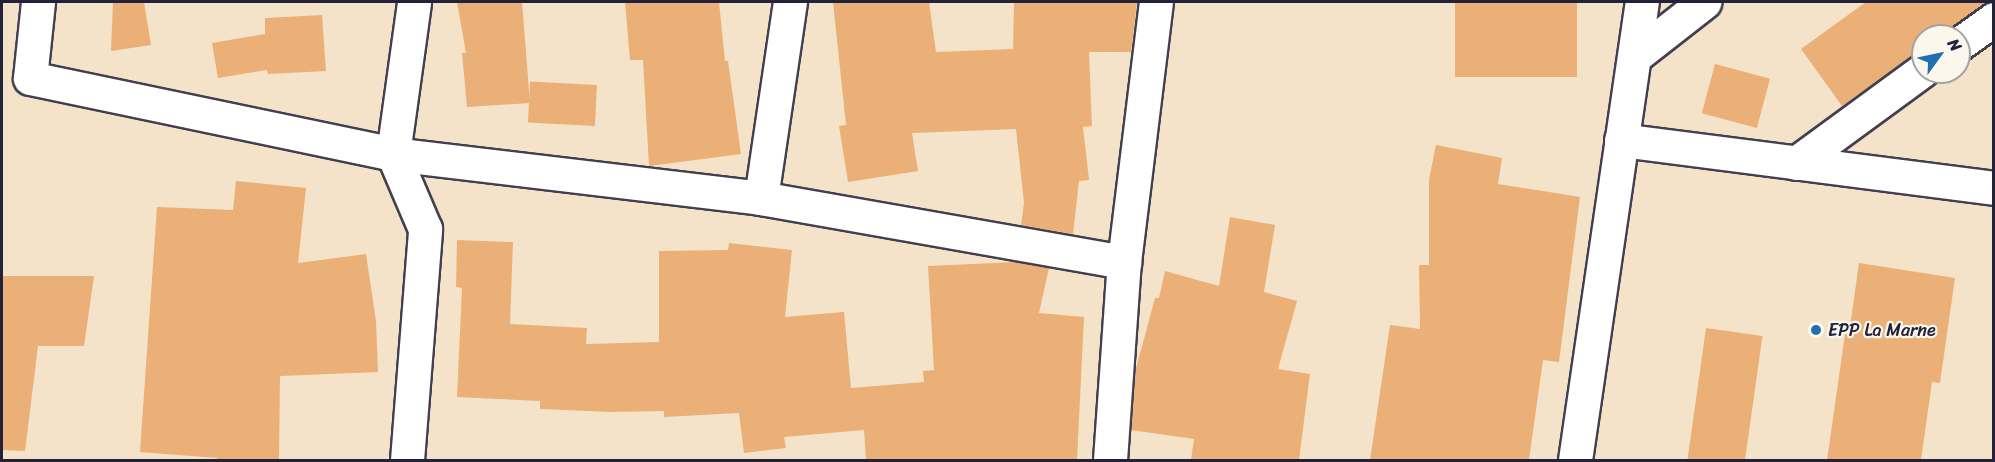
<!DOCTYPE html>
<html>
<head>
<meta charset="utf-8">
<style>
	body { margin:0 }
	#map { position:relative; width:1995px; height:462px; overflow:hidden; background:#f4e3c8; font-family:Sriracha,sans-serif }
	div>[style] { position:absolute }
	.building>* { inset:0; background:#eab077; transform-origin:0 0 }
	.roads { filter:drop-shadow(2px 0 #423f50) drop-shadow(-2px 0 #423f50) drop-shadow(0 2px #423f50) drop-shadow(0 -2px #423f50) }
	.minor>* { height:33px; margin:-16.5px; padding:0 16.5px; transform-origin:16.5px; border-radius:16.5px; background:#fff }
	.dots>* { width:16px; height:16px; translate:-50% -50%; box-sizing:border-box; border:3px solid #fbf7ec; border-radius:50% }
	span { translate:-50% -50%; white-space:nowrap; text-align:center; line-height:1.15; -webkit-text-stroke:4.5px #fbf7ec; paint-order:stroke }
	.poi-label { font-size:18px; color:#22223b }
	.left { translate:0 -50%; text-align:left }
	.frame { position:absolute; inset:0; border:3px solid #22223b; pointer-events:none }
	.north { position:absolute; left:1911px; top:24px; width:60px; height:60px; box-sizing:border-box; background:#fbf7ec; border:2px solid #a4a2a5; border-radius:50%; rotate:57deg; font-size:16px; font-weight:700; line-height:24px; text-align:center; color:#22223b }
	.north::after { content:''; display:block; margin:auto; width:21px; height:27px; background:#1f6fb2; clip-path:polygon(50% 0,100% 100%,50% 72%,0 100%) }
</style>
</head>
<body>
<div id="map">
	<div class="building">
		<i style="clip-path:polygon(113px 2px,144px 2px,151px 45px,111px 51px)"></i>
		<i style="clip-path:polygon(457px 2px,522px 2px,530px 103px,467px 107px,462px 53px,466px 53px)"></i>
		<i style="clip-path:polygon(625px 2px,719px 2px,725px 61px,728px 61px,741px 154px,649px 166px,643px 60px,630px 60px)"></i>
		<i style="clip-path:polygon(833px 2px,929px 2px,936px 52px,1013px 49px,1014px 2px,1137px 2px,1131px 52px,1089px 52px,1092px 126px,1083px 127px,1089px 180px,1079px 181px,1073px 234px,1021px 225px,1024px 203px,1016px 129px,912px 133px,918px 171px,848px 182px,839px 126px,846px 125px)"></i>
		<i style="left:1455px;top:2px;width:122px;height:75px"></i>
		<i style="clip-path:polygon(1866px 2px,1989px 2px,1940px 36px,1923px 36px,1923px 48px,1842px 106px,1801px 49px)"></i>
		<i style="clip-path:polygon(322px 15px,326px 71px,268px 74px,267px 70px,218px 78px,212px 43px,265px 34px,265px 18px)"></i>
		<i style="left:1715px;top:64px;width:57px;height:51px;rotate:15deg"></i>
		<i style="left:597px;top:85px;width:41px;height:67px;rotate:93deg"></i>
		<i style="clip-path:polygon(1436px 145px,1502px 158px,1498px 184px,1580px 197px,1559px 362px,1543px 360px,1529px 460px,1370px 460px,1390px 325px,1420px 329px,1419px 265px,1429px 265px,1429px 179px)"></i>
		<i style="clip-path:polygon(236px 181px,306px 188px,298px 263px,366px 254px,376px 321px,378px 372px,280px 376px,279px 460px,217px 460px,217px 458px,140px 452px,157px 207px,233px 210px)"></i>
		<i style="clip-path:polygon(1230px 217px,1275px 225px,1264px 292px,1297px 301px,1278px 369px,1310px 374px,1299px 460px,1191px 460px,1194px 439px,1131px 430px,1135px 372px,1155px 298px,1159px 298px,1165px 271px,1219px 286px)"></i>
		<i style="clip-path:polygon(457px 240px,513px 242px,510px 324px,587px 328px,586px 344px,659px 342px,659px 251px,728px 250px,729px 243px,792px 250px,785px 317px,844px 312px,851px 388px,924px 382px,923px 371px,934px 370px,928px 266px,1016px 262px,1049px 268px,1039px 313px,1084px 317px,1077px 460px,866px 460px,864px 430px,784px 437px,786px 448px,744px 453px,739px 413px,664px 417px,664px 411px,611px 412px,540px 409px,540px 401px,457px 397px,462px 288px,456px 287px)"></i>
		<i style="clip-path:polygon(1859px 263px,1955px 278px,1940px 383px,1932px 382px,1921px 460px,1827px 460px,1845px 334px,1849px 334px)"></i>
		<i style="clip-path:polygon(2px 276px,94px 276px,84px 346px,38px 346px,25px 451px,2px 450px)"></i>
		<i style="left:1706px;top:328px;width:57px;height:133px;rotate:8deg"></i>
	</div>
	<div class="roads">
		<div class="minor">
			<i style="left:38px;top:2px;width:76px;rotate:96deg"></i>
			<i style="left:30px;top:78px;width:371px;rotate:11.8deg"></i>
			<i style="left:393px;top:154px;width:371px;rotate:6.8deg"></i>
			<i style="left:761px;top:198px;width:369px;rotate:10deg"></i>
			<i style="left:1959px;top:44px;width:43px;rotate:-35.5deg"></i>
			<i style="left:1635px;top:56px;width:88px;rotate:-38deg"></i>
			<i style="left:1621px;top:140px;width:376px;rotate:7.3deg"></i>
			<i style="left:1796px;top:163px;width:157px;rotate:-36.2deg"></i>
			<i style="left:761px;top:198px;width:198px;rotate:-81.6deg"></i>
			<i style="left:407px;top:460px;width:232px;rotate:-85.5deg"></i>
			<i style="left:425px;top:229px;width:82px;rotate:-113.1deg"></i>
			<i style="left:393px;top:154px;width:153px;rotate:-82.1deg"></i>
			<i style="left:1110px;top:460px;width:198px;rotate:-86deg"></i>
			<i style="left:1124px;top:262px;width:262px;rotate:-83deg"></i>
			<i style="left:1575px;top:460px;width:463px;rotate:-81.7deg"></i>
		</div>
	</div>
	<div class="dots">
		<i style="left:1816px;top:330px;background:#1f6fb2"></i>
	</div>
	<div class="poi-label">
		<span class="left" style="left:1828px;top:330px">EPP La Marne</span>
	</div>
	<div class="frame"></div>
	<div class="north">N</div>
</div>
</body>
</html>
